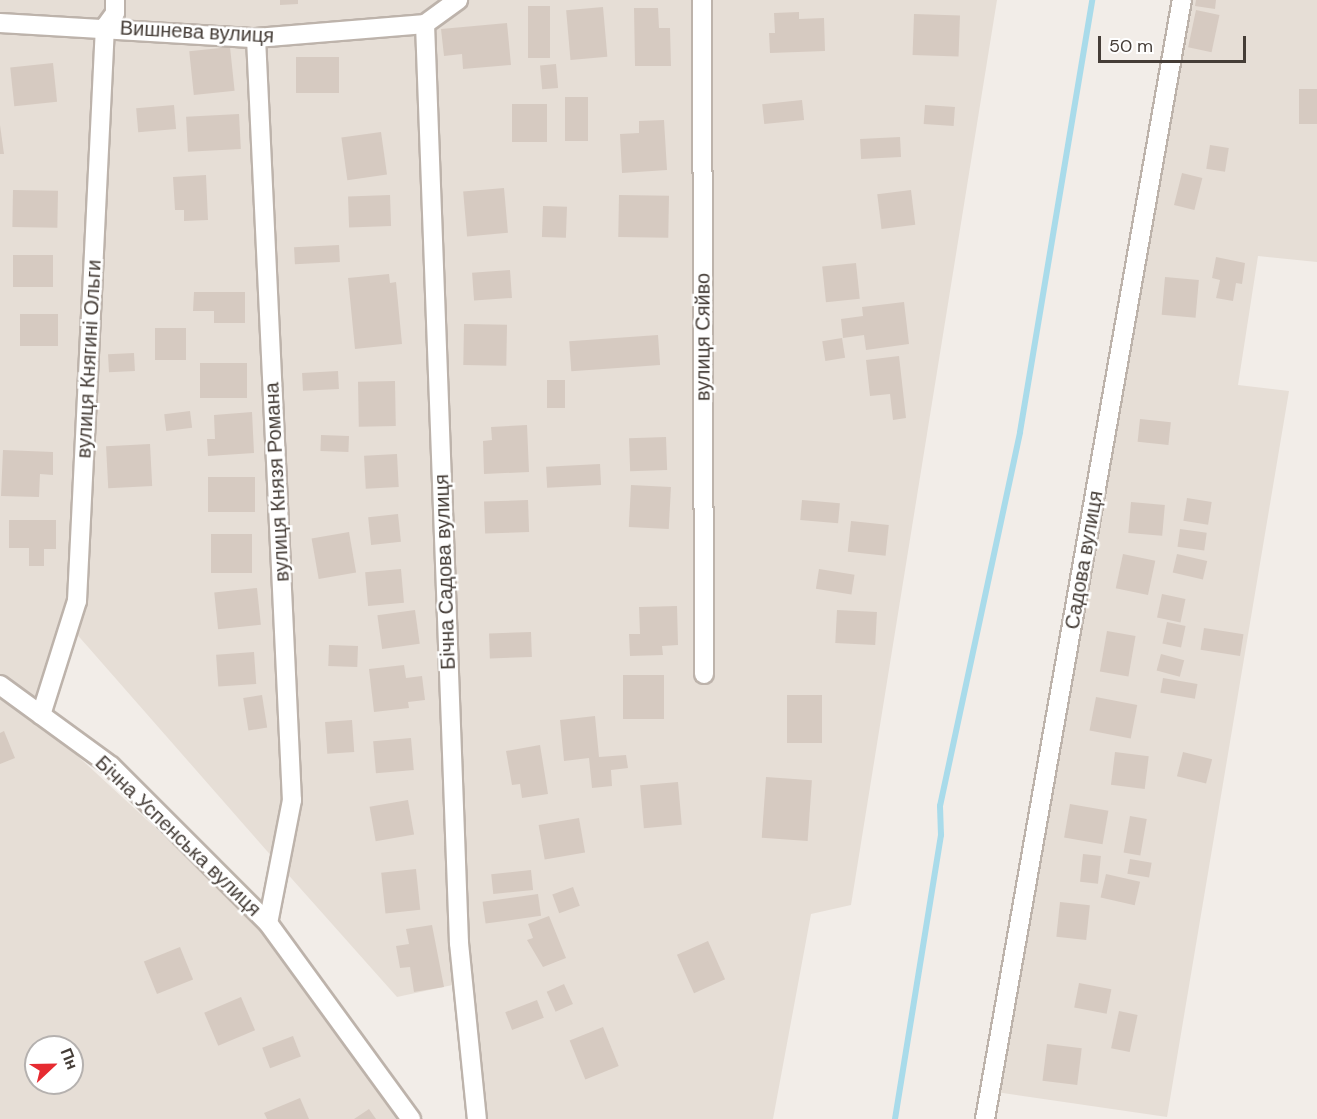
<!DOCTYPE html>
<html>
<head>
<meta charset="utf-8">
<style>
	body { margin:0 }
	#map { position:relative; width:1317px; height:1119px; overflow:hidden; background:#f2ede8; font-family:"DM Sans",sans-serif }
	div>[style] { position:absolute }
	.residential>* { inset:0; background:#e6ded6 }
	.stream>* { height:6px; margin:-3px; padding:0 3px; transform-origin:3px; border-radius:3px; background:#a9dbea }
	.building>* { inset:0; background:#d6cac1; transform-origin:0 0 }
	.roads { filter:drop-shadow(2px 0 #bdb3ab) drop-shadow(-2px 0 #bdb3ab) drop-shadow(0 2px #bdb3ab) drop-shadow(0 -2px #bdb3ab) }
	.street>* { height:18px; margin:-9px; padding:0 9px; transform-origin:9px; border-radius:9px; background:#fff }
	span { translate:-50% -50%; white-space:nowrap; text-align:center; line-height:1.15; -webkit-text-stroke:5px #fff; paint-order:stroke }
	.street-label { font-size:20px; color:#453d37 }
	.north { position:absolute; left:24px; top:1035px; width:60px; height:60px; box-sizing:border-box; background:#fff; border:2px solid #b5b1af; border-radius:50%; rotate:68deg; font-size:16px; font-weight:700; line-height:24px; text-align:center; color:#453d37 }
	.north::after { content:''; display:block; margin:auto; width:21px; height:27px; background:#e62b31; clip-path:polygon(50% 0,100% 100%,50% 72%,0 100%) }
	.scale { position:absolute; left:1098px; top:36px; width:148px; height:27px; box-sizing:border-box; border:3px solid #453d37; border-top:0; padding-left:8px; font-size:18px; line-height:21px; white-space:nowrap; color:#453d37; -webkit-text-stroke:4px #fff; paint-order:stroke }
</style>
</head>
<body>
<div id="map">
	<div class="residential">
		<i style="clip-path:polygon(0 0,109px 0,103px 21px,0 18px)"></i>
		<i style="clip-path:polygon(121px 0,441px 0,418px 18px,259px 31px,115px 22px)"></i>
		<i style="clip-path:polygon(465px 0,997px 0,851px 905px,811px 914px,773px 1119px,483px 1119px,464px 938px,431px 24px)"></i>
		<i style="clip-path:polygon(1193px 0,1317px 0,1317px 262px,1258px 256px,1238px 385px,1289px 391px,1167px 1117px,996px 1092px,1174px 84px)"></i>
		<i style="clip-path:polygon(419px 29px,457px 984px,397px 997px,284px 870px,295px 814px,262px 43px)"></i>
		<i style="clip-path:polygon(0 30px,100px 33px,71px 593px,38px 705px,0 678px)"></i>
		<i style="clip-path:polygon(112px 34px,250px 43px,285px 788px,274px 859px,74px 631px)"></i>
		<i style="clip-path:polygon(evenodd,0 693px,44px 725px,249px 914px,404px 1119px,0 1119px,0 693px,36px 1047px,72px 1047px,72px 1083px,36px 1083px,36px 1047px)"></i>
	</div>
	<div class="stream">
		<i style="left:895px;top:1119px;width:288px;rotate:-80.8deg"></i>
		<i style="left:941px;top:835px;width:29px;rotate:-92deg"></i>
		<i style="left:940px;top:806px;width:382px;rotate:-77.9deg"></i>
		<i style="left:1020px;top:432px;width:438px;rotate:-80.5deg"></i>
	</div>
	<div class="building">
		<i style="clip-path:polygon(280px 0,298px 0,298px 4px,280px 5px)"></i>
		<i style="clip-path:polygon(1196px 0,1216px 0,1215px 9px,1195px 6px)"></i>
		<i style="left:528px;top:6px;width:22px;height:52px"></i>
		<i style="left:603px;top:7px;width:50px;height:37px;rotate:85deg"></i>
		<i style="clip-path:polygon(634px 8px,658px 8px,659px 28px,670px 28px,671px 66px,635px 66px)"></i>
		<i style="left:1196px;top:10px;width:24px;height:38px;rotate:12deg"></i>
		<i style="clip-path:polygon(799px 12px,799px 19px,824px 18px,825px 51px,770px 53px,769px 33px,775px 33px,774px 13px)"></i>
		<i style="left:914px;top:14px;width:46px;height:41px;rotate:2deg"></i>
		<i style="clip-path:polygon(507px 23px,511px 65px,463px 69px,462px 54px,444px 56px,441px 29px)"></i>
		<i style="left:230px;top:47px;width:44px;height:41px;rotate:84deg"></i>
		<i style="left:296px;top:57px;width:43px;height:36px"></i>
		<i style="left:53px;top:63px;width:39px;height:43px;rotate:84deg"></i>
		<i style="left:556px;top:64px;width:24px;height:16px;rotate:85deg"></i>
		<i style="left:1317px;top:89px;width:35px;height:18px;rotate:90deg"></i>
		<i style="left:565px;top:97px;width:23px;height:44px"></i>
		<i style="left:802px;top:100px;width:20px;height:40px;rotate:84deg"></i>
		<i style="left:512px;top:104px;width:35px;height:38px"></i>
		<i style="left:174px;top:105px;width:24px;height:38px;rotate:85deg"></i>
		<i style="left:925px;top:105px;width:30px;height:19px;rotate:4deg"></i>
		<i style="left:239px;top:114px;width:35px;height:53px;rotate:87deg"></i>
		<i style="clip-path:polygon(664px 120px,667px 170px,622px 173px,620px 134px,639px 133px,639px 121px)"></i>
		<i style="clip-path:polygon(0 125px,4px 154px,0 154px)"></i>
		<i style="left:381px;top:132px;width:43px;height:40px;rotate:82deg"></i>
		<i style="left:900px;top:137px;width:20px;height:40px;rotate:87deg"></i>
		<i style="left:1210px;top:145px;width:19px;height:24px;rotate:9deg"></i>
		<i style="left:1182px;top:173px;width:21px;height:33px;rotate:14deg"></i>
		<i style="clip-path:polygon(206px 175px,208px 220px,184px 221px,184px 210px,175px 210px,173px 177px)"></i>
		<i style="left:504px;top:188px;width:45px;height:41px;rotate:85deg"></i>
		<i style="left:13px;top:190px;width:45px;height:37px;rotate:1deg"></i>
		<i style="left:911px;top:190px;width:35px;height:34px;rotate:83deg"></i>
		<i style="left:390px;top:195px;width:31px;height:42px;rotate:88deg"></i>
		<i style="left:619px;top:195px;width:50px;height:42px;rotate:1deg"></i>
		<i style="left:543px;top:206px;width:24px;height:31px;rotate:2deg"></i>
		<i style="left:339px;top:245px;width:17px;height:45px;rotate:87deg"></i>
		<i style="left:13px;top:255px;width:40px;height:32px"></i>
		<i style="clip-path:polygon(1216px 257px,1245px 263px,1242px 284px,1236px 283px,1233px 301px,1216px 298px,1220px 280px,1212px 278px)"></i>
		<i style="left:856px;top:263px;width:36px;height:34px;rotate:84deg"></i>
		<i style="left:510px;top:270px;width:28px;height:38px;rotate:86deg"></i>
		<i style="clip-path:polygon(389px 274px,390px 283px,396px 282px,402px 344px,355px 349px,348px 278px)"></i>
		<i style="left:1165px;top:277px;width:34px;height:38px;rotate:5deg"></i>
		<i style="clip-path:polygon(194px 292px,245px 292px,245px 323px,214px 323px,214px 311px,193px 311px)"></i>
		<i style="clip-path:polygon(904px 302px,909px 344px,866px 350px,864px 335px,843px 338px,841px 319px,863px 316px,862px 307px)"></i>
		<i style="left:20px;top:314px;width:38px;height:32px"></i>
		<i style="left:464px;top:324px;width:43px;height:41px;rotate:1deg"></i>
		<i style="left:155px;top:328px;width:31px;height:32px"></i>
		<i style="left:658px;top:335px;width:30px;height:89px;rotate:86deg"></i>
		<i style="left:842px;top:338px;width:20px;height:20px;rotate:81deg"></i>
		<i style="left:134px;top:353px;width:18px;height:26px;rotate:87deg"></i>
		<i style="clip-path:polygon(899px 356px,906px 418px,893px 420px,890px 394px,870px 396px,866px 360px)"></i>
		<i style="left:200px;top:363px;width:47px;height:35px"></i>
		<i style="left:338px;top:371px;width:18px;height:36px;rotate:87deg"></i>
		<i style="left:547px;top:380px;width:18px;height:28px"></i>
		<i style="left:395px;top:381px;width:45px;height:37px;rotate:89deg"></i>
		<i style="left:190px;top:411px;width:17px;height:26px;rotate:83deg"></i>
		<i style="clip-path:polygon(252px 412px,254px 453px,208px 456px,207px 439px,215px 439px,214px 415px)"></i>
		<i style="left:1140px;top:419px;width:31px;height:23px;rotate:6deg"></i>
		<i style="clip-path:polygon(527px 425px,529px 472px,484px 474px,483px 441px,492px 440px,491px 427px)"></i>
		<i style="left:321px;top:435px;width:28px;height:16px;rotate:2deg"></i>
		<i style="left:666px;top:437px;width:33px;height:37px;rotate:88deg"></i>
		<i style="left:150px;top:444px;width:42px;height:44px;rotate:87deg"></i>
		<i style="clip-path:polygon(3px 450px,53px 452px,53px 475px,40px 474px,39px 497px,1px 496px)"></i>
		<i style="left:397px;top:454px;width:33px;height:33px;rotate:87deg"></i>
		<i style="left:600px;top:464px;width:21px;height:54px;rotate:87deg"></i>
		<i style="left:255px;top:477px;width:35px;height:47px;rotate:90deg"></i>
		<i style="left:631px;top:485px;width:40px;height:42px;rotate:3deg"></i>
		<i style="left:1187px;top:498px;width:25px;height:23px;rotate:9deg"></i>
		<i style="left:528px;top:500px;width:32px;height:44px;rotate:88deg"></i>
		<i style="left:802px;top:500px;width:38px;height:20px;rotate:5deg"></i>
		<i style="left:1131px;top:502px;width:34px;height:31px;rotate:5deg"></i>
		<i style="left:398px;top:514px;width:28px;height:30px;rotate:84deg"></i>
		<i style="clip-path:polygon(9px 520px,56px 520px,56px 549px,44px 549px,44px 566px,29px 566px,29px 548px,9px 548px)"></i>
		<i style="left:851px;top:521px;width:38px;height:31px;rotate:6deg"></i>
		<i style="left:1180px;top:529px;width:27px;height:18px;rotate:8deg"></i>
		<i style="left:349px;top:532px;width:41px;height:38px;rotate:80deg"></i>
		<i style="left:211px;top:534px;width:41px;height:39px"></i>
		<i style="left:1123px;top:554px;width:33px;height:35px;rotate:12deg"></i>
		<i style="left:1177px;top:554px;width:31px;height:19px;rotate:13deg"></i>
		<i style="left:401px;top:569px;width:34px;height:36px;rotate:85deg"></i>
		<i style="left:819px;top:569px;width:36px;height:20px;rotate:9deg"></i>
		<i style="left:257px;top:588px;width:37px;height:43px;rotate:84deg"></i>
		<i style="left:1162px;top:594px;width:24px;height:24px;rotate:12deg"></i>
		<i style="clip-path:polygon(677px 606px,678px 645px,662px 646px,663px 655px,630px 656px,629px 634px,640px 634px,639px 607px)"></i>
		<i style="left:415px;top:610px;width:34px;height:38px;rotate:82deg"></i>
		<i style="left:837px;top:610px;width:40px;height:33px;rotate:3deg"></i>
		<i style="left:1167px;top:622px;width:19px;height:22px;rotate:12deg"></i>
		<i style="left:1204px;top:628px;width:40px;height:22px;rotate:9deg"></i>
		<i style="left:1107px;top:631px;width:29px;height:41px;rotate:10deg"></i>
		<i style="left:531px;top:632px;width:25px;height:42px;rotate:88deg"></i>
		<i style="left:329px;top:645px;width:29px;height:21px;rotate:2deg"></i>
		<i style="left:254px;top:652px;width:32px;height:38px;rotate:86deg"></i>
		<i style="left:1161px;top:654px;width:24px;height:17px;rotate:15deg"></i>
		<i style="clip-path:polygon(404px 665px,406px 678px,422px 676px,425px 700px,408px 702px,409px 708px,374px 712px,369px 669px)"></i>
		<i style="left:664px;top:675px;width:44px;height:41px;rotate:90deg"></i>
		<i style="left:1163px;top:678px;width:35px;height:15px;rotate:10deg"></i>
		<i style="left:262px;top:695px;width:33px;height:19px;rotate:81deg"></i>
		<i style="left:787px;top:695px;width:35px;height:48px"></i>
		<i style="left:1096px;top:697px;width:42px;height:34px;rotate:11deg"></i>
		<i style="clip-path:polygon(595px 716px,599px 757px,626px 755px,628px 768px,611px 770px,612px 786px,592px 788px,589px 758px,564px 761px,560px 720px)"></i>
		<i style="left:352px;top:720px;width:32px;height:27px;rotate:86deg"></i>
		<i style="clip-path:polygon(4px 731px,15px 758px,0 764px,0 733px)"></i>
		<i style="left:411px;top:738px;width:32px;height:38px;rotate:85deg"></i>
		<i style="clip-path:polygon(540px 745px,548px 794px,522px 798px,520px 784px,512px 785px,506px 751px)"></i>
		<i style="left:1115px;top:752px;width:34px;height:33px;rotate:7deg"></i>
		<i style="left:1183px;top:752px;width:30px;height:25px;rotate:14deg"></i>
		<i style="left:766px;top:777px;width:46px;height:61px;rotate:4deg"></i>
		<i style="left:678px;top:782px;width:43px;height:38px;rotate:85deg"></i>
		<i style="left:408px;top:800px;width:35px;height:39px;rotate:80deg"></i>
		<i style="left:1070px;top:804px;width:39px;height:34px;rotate:10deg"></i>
		<i style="left:1130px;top:816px;width:17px;height:37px;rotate:10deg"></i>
		<i style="left:579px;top:818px;width:35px;height:41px;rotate:80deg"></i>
		<i style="left:1083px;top:854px;width:18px;height:28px;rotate:6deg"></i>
		<i style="left:1130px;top:859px;width:22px;height:15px;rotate:10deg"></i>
		<i style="left:416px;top:869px;width:41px;height:35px;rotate:84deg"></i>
		<i style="left:531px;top:870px;width:20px;height:40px;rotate:84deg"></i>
		<i style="left:1106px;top:874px;width:35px;height:24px;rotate:13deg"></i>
		<i style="left:573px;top:887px;width:20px;height:22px;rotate:70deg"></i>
		<i style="left:538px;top:894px;width:22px;height:56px;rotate:82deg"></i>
		<i style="left:1060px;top:902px;width:30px;height:35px;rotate:6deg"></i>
		<i style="clip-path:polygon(549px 916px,566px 958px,543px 967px,527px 940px,533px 938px,528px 924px)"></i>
		<i style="clip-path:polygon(432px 925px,444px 987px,414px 992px,410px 967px,400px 968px,396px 946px,409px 944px,406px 929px)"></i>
		<i style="left:708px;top:941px;width:42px;height:34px;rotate:66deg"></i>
		<i style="left:180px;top:947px;width:35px;height:39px;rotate:68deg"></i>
		<i style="left:1079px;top:983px;width:33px;height:25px;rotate:11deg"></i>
		<i style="left:564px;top:984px;width:22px;height:19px;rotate:66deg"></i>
		<i style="left:241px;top:997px;width:36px;height:40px;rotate:67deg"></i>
		<i style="left:537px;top:1000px;width:19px;height:34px;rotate:69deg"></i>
		<i style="left:1119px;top:1011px;width:19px;height:38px;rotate:12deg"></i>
		<i style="left:603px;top:1027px;width:42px;height:36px;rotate:68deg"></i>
		<i style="left:293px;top:1036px;width:22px;height:33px;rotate:69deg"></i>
		<i style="left:1047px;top:1044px;width:35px;height:37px;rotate:7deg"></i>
		<i style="clip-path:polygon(300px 1098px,309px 1119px,267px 1119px,264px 1113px)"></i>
		<i style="clip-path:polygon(369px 1109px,376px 1119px,354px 1119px)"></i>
	</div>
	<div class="roads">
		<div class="street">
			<i style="left:702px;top:0;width:674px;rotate:89.83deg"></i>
			<i style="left:0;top:23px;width:256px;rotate:3.4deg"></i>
			<i style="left:256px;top:38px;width:170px;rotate:-4.7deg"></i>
			<i style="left:425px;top:24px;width:41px;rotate:-36deg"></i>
			<i style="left:425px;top:24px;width:920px;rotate:87.88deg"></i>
			<i style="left:459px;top:943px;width:177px;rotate:84.2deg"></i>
			<i style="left:256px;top:38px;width:763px;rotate:87.3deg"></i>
			<i style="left:292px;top:800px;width:125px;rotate:101deg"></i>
			<i style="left:0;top:685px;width:137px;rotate:36.1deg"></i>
			<i style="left:111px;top:766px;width:222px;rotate:45deg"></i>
			<i style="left:268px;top:923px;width:243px;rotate:53.9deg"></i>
			<i style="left:41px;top:715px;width:120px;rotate:-72.5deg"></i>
			<i style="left:77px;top:601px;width:575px;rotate:-87.21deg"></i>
			<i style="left:105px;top:27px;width:17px;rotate:-54deg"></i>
			<i style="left:115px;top:13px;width:13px;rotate:-90deg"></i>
			<i style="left:985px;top:1119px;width:1136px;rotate:-80.02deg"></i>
		</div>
	</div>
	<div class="street-label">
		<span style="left:197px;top:32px;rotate:3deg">Вишнева вулиця</span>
		<span style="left:703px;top:337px;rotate:-90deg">вулиця Сяйво</span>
		<span style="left:89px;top:359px;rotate:-87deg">вулиця Княгині Ольги</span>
		<span style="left:277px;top:482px;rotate:-93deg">вулиця Князя Романа</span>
		<span style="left:1084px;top:560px;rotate:-80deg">Садова вулиця</span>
		<span style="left:445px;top:572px;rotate:-92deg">Бічна Садова вулиця</span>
		<span style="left:178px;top:836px;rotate:44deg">Бічна Успенська вулиця</span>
	</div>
	<div class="north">Пн</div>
	<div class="scale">50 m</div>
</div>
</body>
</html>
